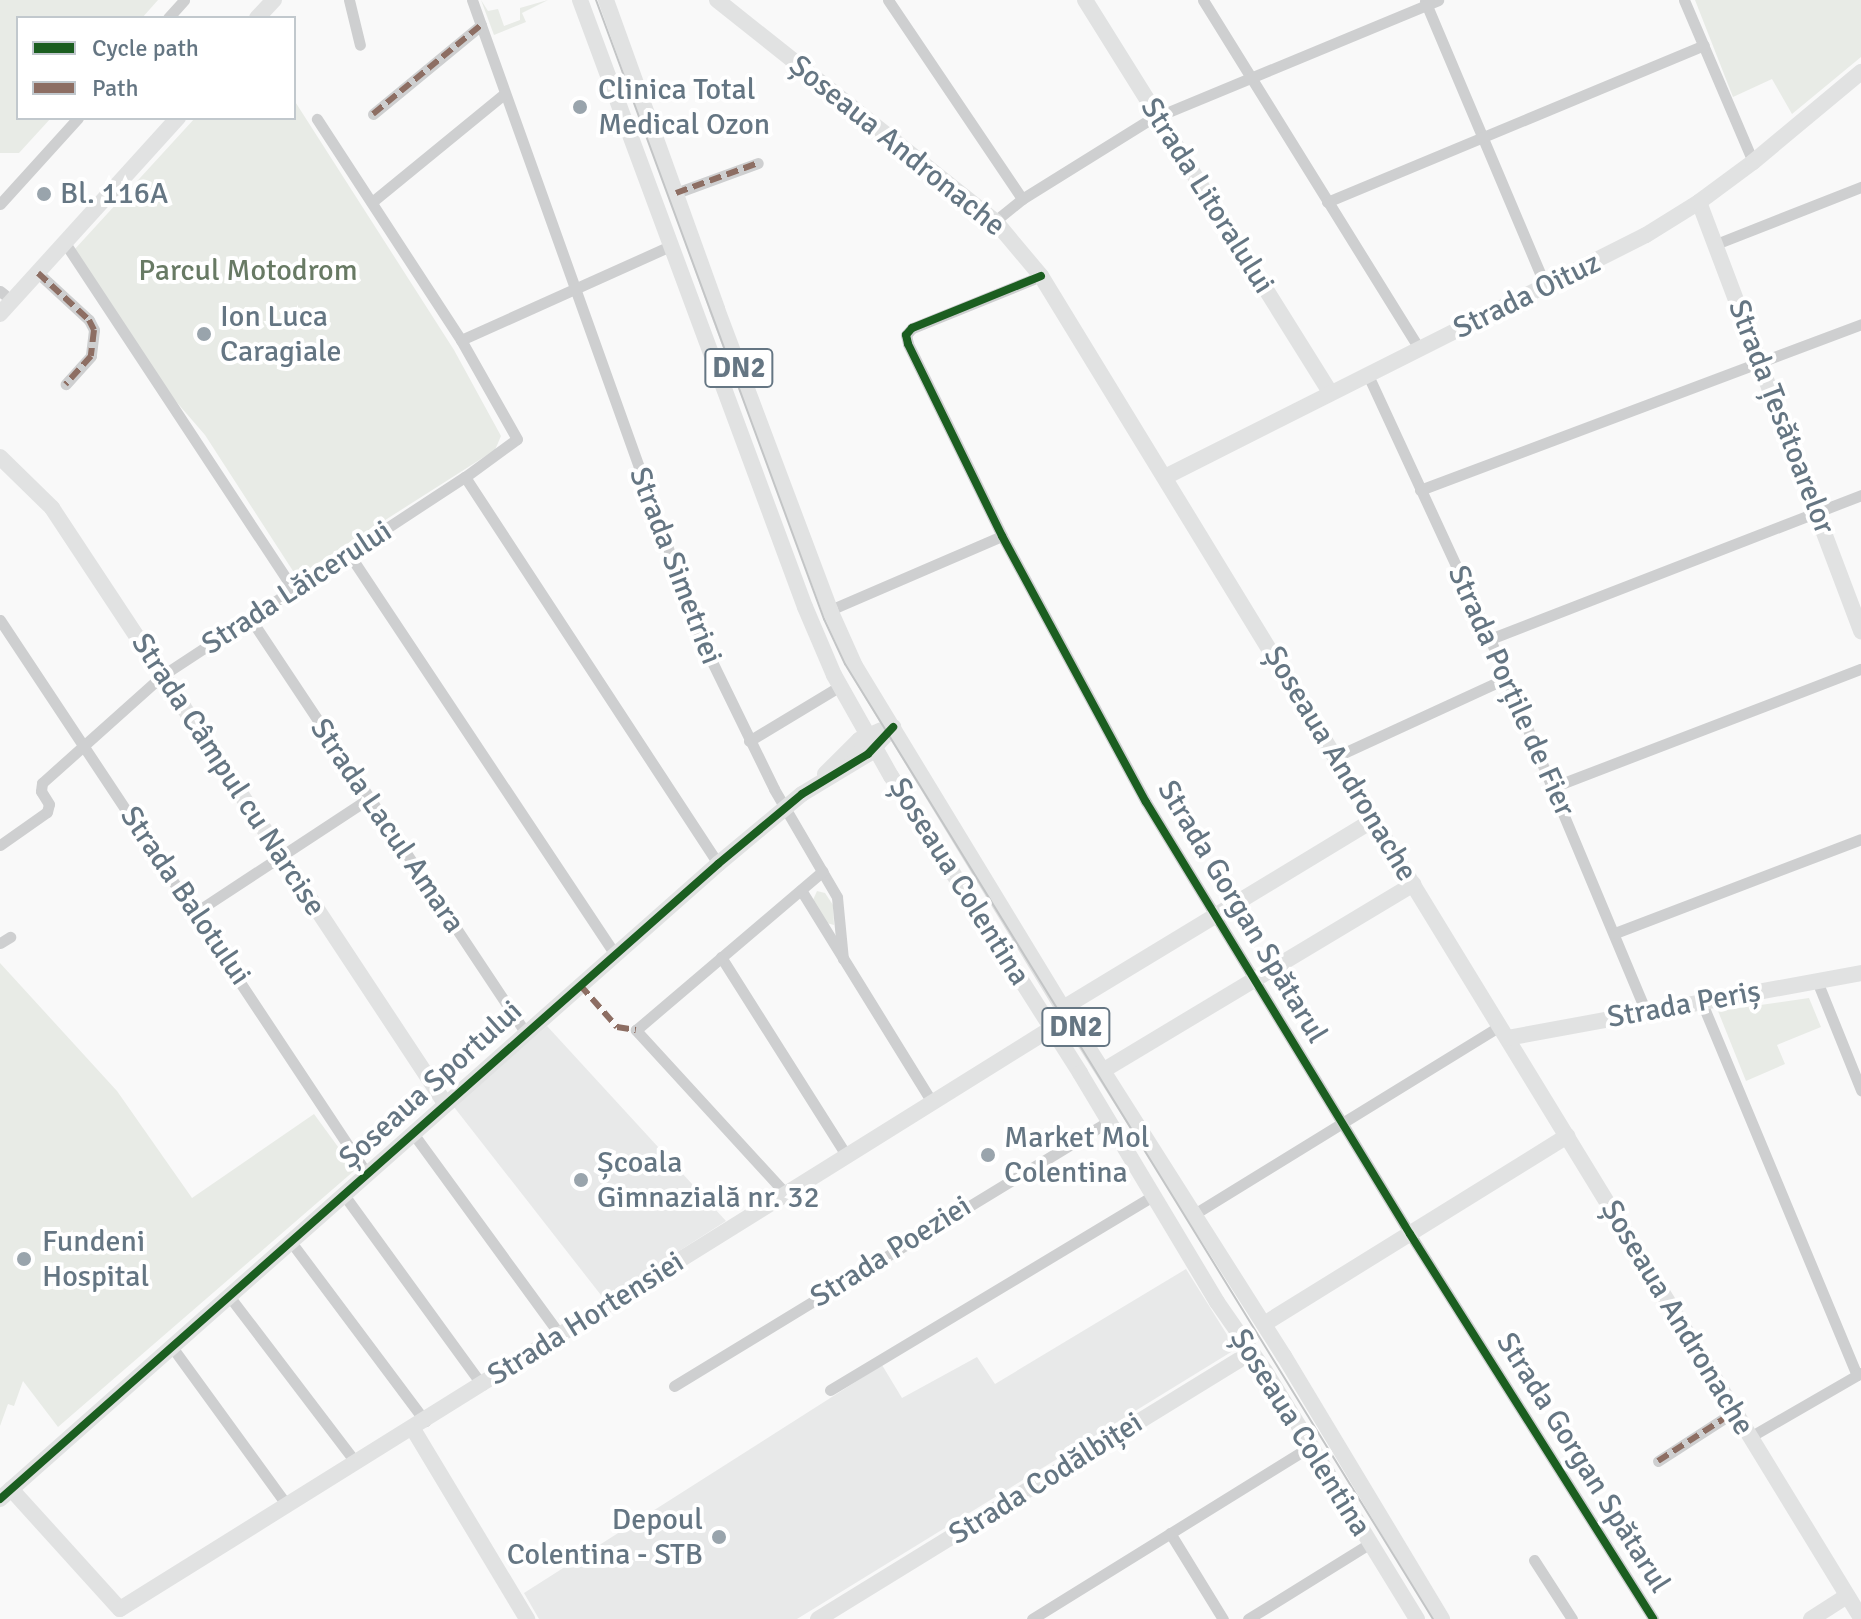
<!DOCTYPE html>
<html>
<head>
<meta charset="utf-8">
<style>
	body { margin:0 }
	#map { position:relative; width:1861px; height:1619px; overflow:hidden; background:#f9f9f9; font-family:Signika,sans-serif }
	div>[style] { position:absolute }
	.built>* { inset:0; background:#e8e9e9 }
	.green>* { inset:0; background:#e8ebe6 }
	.street>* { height:11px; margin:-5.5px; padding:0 5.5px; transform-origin:5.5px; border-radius:5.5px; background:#cecfd0 }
	.secondary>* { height:16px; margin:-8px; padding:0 8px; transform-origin:8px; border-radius:8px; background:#e1e2e2 }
	.primary>* { height:16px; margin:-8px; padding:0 8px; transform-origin:8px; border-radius:8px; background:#e1e2e2 }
	.tram>* { height:2px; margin:-1px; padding:0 1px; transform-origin:1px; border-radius:1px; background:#c3c5c6 }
	.quiet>* { height:6px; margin-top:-3px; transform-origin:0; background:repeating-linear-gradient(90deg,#8d6e63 0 12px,transparent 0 18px) }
	.cycleway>* { height:8px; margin:-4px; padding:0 4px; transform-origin:4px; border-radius:4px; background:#1b5e20 }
	.dots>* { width:22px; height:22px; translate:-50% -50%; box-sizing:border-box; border:4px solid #fff; border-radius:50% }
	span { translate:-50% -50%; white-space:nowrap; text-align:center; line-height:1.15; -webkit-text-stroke:8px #fff; paint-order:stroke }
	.shield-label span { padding:2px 6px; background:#fff; border:2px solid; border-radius:6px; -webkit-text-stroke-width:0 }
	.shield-label { font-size:28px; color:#657683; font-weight:700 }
	.poi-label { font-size:30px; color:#657683 }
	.left { translate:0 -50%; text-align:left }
	.right { translate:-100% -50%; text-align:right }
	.street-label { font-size:30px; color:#657683 }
	.park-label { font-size:30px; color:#687a64 }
	.legend { position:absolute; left:16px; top:16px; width:280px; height:104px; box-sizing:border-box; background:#fff; border:2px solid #c1c8cd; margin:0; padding:10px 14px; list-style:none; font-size:24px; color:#657683 }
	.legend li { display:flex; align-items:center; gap:16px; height:40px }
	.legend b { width:40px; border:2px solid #c1c8cd }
</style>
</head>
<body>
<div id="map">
	<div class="built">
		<i style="clip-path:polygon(547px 1026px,726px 1221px,604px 1299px,454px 1107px)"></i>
		<i style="clip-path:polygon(1186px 1269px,1236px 1349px,797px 1619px,539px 1619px,524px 1593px,882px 1365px,902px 1398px,977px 1357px,995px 1384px)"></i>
	</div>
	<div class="green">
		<i style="clip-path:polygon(0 0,158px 0,142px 18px,18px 18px,18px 118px,51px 118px,19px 153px,0 153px)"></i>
		<i style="clip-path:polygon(481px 0,488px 11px,498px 9px,504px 26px,520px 20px,520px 8px,548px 0,522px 13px,526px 22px,494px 35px)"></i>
		<i style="clip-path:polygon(1695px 0,1861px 0,1861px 57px,1792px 114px,1772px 79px,1733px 97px)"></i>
		<i style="clip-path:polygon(294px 100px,454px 350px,501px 436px,495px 450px,299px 575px,293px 571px,205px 435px,173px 398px,74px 250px,195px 118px,294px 118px)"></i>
		<i style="clip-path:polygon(817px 891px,825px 893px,833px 905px,834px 925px,827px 923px,813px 900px)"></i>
		<i style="clip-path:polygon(0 963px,117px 1091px,192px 1198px,314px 1114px,355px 1170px,58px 1427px,23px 1381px,14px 1406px,8px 1404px,0 1426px)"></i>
		<i style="clip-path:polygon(1809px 998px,1821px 1027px,1777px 1045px,1785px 1064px,1746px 1081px,1718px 1011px)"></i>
	</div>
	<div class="street">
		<i style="left:349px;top:0;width:46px;rotate:76.3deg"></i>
		<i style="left:472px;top:0;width:674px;rotate:70.33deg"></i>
		<i style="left:699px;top:635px;width:171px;rotate:64deg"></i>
		<i style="left:774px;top:789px;width:125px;rotate:59.7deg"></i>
		<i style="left:837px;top:897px;width:62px;rotate:84.5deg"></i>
		<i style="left:888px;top:0;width:240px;rotate:56deg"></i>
		<i style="left:1203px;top:0;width:410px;rotate:58.2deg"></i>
		<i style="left:1684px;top:0;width:176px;rotate:66.9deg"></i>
		<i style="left:1425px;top:1px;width:311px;rotate:67.1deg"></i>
		<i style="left:168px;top:18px;width:24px;rotate:-48deg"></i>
		<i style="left:373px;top:114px;width:140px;rotate:-39.5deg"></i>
		<i style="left:676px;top:193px;width:87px;rotate:-20.1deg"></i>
		<i style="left:372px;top:202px;width:171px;rotate:-39.3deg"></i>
		<i style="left:1327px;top:202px;width:408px;rotate:-22.6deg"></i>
		<i style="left:0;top:204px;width:116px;rotate:-47.8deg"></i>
		<i style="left:995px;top:221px;width:35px;rotate:-39deg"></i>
		<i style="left:1022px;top:199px;width:150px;rotate:-31.9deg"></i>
		<i style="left:1149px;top:120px;width:313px;rotate:-22.5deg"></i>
		<i style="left:65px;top:243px;width:416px;rotate:56.6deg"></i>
		<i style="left:1716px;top:244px;width:156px;rotate:-21.5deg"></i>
		<i style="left:38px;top:273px;width:69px;rotate:42.7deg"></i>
		<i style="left:89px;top:320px;width:11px;rotate:63deg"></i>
		<i style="left:94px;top:330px;width:26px;rotate:97deg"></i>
		<i style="left:91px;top:356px;width:38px;rotate:132deg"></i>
		<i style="left:1041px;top:276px;width:139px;rotate:158deg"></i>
		<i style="left:912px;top:328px;width:9px;rotate:131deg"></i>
		<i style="left:906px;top:335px;width:9px;rotate:77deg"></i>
		<i style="left:908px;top:344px;width:214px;rotate:63.9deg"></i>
		<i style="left:1002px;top:536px;width:302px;rotate:61.6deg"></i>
		<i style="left:1146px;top:802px;width:506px;rotate:58.57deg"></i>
		<i style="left:1410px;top:1234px;width:455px;rotate:57.7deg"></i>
		<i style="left:0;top:291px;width:6px;rotate:39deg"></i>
		<i style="left:461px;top:340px;width:231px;rotate:-24.2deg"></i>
		<i style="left:1367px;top:373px;width:293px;rotate:65.2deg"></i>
		<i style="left:1490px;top:639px;width:404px;rotate:67.3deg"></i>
		<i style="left:465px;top:477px;width:462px;rotate:56.8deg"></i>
		<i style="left:1420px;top:490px;width:471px;rotate:-20.6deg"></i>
		<i style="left:349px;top:554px;width:481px;rotate:56.4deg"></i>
		<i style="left:830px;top:610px;width:187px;rotate:-23.3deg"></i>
		<i style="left:250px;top:618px;width:497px;rotate:56.4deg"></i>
		<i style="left:0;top:620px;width:665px;rotate:56.48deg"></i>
		<i style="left:1490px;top:639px;width:398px;rotate:-21.2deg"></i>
		<i style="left:749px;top:741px;width:106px;rotate:-31.1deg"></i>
		<i style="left:1335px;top:757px;width:189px;rotate:-24.7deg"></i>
		<i style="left:1553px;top:787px;width:330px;rotate:-21deg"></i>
		<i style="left:0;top:845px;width:57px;rotate:-35.1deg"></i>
		<i style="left:47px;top:812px;width:8px;rotate:-76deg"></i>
		<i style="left:49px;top:804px;width:15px;rotate:-122deg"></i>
		<i style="left:41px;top:791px;width:8px;rotate:-83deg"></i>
		<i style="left:42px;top:783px;width:162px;rotate:-41.8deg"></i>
		<i style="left:163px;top:675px;width:361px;rotate:-33.3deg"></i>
		<i style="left:465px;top:477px;width:64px;rotate:-36.2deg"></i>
		<i style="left:517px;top:439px;width:114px;rotate:-119.5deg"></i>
		<i style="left:461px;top:340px;width:264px;rotate:-123.1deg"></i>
		<i style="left:801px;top:890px;width:249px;rotate:58.3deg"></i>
		<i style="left:196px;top:912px;width:206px;rotate:-33.3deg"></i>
		<i style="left:1615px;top:933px;width:263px;rotate:-20.9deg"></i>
		<i style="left:0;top:943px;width:12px;rotate:-31deg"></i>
		<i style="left:721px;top:957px;width:236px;rotate:57.7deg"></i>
		<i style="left:1817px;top:981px;width:118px;rotate:68deg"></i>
		<i style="left:1702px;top:1003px;width:403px;rotate:67.4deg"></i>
		<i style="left:412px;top:1132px;width:251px;rotate:53.9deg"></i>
		<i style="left:344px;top:1195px;width:235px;rotate:54deg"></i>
		<i style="left:787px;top:1195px;width:224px;rotate:-132.5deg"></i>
		<i style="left:636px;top:1030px;width:245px;rotate:-40.4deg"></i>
		<i style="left:1196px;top:1213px;width:357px;rotate:-31.6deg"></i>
		<i style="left:291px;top:1242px;width:224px;rotate:53.2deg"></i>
		<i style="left:229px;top:1296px;width:210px;rotate:52.7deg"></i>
		<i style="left:172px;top:1347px;width:195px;rotate:54deg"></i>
		<i style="left:674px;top:1386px;width:509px;rotate:-31.35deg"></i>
		<i style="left:830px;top:1390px;width:377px;rotate:-31deg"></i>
		<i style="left:1750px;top:1437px;width:128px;rotate:-30deg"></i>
		<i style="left:1658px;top:1461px;width:90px;rotate:-32.8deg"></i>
		<i style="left:1170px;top:1533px;width:101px;rotate:58.4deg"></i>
		<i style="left:1534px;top:1560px;width:70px;rotate:57.2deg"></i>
		<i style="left:1032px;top:1619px;width:326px;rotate:-31.8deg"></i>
		<i style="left:1248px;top:1619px;width:142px;rotate:-31.8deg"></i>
	</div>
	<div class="secondary">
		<i style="left:717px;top:0;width:355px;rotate:38.5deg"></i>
		<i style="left:995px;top:221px;width:72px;rotate:50.1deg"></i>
		<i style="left:1041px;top:276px;width:1573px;rotate:58.57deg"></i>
		<i style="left:1085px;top:0;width:461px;rotate:58deg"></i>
		<i style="left:257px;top:18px;width:25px;rotate:-47deg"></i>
		<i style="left:1699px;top:202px;width:459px;rotate:69.3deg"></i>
		<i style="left:0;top:314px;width:265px;rotate:-47.8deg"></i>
		<i style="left:0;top:457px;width:73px;rotate:44.4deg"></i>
		<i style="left:52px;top:508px;width:713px;rotate:56.56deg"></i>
		<i style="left:1165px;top:477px;width:538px;rotate:-26.71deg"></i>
		<i style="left:1646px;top:235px;width:62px;rotate:-31.9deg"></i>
		<i style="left:1699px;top:202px;width:67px;rotate:-36.5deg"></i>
		<i style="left:1753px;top:162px;width:141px;rotate:-39.8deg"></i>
		<i style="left:825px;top:774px;width:48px;rotate:-45deg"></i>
		<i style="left:859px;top:740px;width:24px;rotate:-24deg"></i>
		<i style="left:1063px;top:1008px;width:363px;rotate:-31.2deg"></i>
		<i style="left:1507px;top:1038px;width:360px;rotate:-10.4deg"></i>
		<i style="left:1104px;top:1070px;width:361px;rotate:-31deg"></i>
		<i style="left:1264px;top:1324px;width:357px;rotate:-31.8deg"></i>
		<i style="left:413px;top:1429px;width:222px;rotate:59deg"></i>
		<i style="left:11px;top:1489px;width:162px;rotate:47.8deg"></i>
		<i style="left:120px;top:1609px;width:1098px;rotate:-31.94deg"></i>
		<i style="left:0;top:1499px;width:959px;rotate:-41.49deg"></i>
		<i style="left:718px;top:864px;width:109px;rotate:-39.8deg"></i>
		<i style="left:802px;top:794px;width:77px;rotate:-31.2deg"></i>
		<i style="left:868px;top:754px;width:37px;rotate:-47deg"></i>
		<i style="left:818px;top:1619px;width:494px;rotate:-31.6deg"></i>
		<i style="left:1811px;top:1619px;width:43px;rotate:-32.6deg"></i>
	</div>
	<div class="primary">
		<i style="left:580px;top:0;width:647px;rotate:69.66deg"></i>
		<i style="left:805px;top:607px;width:74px;rotate:66.9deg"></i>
		<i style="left:834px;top:675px;width:116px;rotate:60.6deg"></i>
		<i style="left:891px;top:776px;width:352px;rotate:57.5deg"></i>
		<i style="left:1080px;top:1073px;width:267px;rotate:59.1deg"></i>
		<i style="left:1217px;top:1302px;width:84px;rotate:55.2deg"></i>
		<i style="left:1265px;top:1371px;width:291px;rotate:58.5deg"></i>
		<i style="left:606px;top:0;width:328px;rotate:70.2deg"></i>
		<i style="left:717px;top:309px;width:322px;rotate:69.4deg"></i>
		<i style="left:830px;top:610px;width:61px;rotate:65.9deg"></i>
		<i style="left:855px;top:666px;width:400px;rotate:58.7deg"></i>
		<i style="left:1063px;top:1008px;width:412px;rotate:57.6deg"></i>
		<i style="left:1284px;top:1356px;width:307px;rotate:59deg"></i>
	</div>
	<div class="tram">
		<i style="left:596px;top:0;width:660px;rotate:69.78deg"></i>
		<i style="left:824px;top:619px;width:50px;rotate:65deg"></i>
		<i style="left:845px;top:664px;width:1122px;rotate:58.38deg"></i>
	</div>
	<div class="quiet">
		<i style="left:373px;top:114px;width:140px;rotate:-39.5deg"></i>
		<i style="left:676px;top:193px;width:87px;rotate:-20.1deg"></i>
		<i style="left:38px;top:273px;width:69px;rotate:42.7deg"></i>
		<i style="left:89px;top:320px;width:11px;rotate:63deg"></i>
		<i style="left:94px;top:330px;width:26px;rotate:97deg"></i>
		<i style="left:91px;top:356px;width:38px;rotate:132deg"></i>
		<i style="left:580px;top:985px;width:56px;rotate:48.6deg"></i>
		<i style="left:617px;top:1027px;width:19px;rotate:9deg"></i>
		<i style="left:1658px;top:1461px;width:90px;rotate:-32.8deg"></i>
	</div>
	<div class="cycleway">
		<i style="left:1041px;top:276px;width:139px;rotate:158deg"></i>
		<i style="left:912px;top:328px;width:9px;rotate:131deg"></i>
		<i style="left:906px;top:335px;width:9px;rotate:77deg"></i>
		<i style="left:908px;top:344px;width:214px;rotate:63.9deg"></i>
		<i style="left:1002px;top:536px;width:302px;rotate:61.6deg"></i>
		<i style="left:1146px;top:802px;width:506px;rotate:58.57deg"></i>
		<i style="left:1410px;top:1234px;width:455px;rotate:57.7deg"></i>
		<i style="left:0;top:1499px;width:959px;rotate:-41.49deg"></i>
		<i style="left:718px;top:864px;width:109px;rotate:-39.8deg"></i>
		<i style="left:802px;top:794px;width:77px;rotate:-31.2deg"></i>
		<i style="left:868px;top:754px;width:37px;rotate:-47deg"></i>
	</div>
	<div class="dots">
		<i style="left:580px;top:107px;background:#99a4ac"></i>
		<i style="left:44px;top:194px;background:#99a4ac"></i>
		<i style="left:204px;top:334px;background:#99a4ac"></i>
		<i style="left:988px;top:1155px;background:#99a4ac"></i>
		<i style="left:581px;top:1180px;background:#99a4ac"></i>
		<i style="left:24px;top:1259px;background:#99a4ac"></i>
		<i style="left:719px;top:1537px;background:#99a4ac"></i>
	</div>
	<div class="shield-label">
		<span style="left:739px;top:368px">DN2</span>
		<span style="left:1076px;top:1027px">DN2</span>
	</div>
	<div class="poi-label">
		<span class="left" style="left:598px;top:107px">Clinica Total<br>Medical Ozon</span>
		<span class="left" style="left:60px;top:194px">Bl. 116A</span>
		<span class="left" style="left:220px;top:334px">Ion Luca<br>Caragiale</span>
		<span class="left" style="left:1004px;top:1155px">Market Mol<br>Colentina</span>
		<span class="left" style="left:597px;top:1180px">Școala<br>Gimnazială nr. 32</span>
		<span class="left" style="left:42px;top:1259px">Fundeni<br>Hospital</span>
		<span class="right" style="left:703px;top:1537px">Depoul<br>Colentina - STB</span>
	</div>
	<div class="street-label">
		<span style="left:897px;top:146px;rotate:39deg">Șoseaua Andronache</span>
		<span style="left:1207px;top:196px;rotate:58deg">Strada Litoralului</span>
		<span style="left:1527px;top:296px;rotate:-26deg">Strada Oituz</span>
		<span style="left:1781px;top:417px;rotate:69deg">Strada Țesătoarelor</span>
		<span style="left:675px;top:566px;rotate:69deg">Strada Simetriei</span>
		<span style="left:297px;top:588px;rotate:-33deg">Strada Lăicerului</span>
		<span style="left:1511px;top:691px;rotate:66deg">Strada Porțile de Fier</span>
		<span style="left:1340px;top:764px;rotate:59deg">Șoseaua Andronache</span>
		<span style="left:228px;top:775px;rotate:57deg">Strada Câmpul cu Narcise</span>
		<span style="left:387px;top:826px;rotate:56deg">Strada Lacul Amara</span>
		<span style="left:959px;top:882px;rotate:58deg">Șoseaua Colentina</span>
		<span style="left:185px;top:896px;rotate:56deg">Strada Balotului</span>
		<span style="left:1242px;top:912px;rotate:59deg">Strada Gorgan Spătarul</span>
		<span style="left:1684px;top:1005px;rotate:-10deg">Strada Periș</span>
		<span style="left:431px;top:1085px;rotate:-42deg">Șoseaua Sportului</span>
		<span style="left:891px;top:1252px;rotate:-32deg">Strada Poeziei</span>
		<span style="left:1677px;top:1318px;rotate:59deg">Șoseaua Andronache</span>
		<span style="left:586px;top:1319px;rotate:-32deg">Strada Hortensiei</span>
		<span style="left:1300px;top:1433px;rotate:58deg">Șoseaua Colentina</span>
		<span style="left:1583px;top:1463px;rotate:58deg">Strada Gorgan Spătarul</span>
		<span style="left:1046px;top:1479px;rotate:-32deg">Strada Codălbiței</span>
	</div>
	<div class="park-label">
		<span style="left:248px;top:271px">Parcul Motodrom</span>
	</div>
	<ul class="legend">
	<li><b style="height:10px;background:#1b5e20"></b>Cycle path</li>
	<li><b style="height:10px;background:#8d6e63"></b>Path</li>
	</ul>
</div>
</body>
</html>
